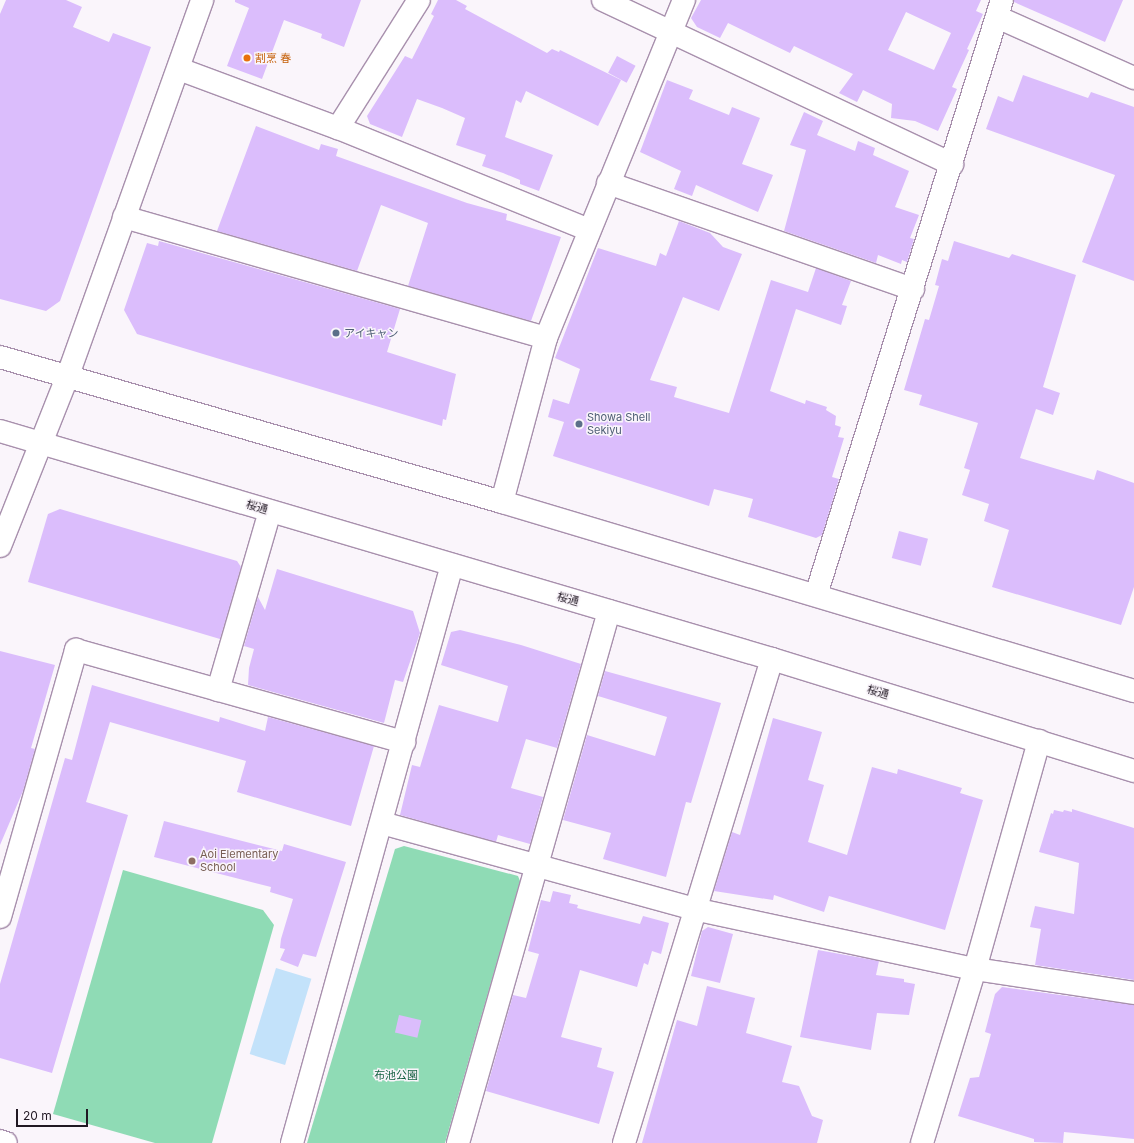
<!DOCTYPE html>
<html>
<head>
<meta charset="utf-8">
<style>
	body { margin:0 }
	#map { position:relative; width:1134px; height:1143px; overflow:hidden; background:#faf5fb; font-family:Inter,"Noto Sans JP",sans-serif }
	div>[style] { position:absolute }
	.green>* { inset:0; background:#8fdbb5 }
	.water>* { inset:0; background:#c3e2fa; transform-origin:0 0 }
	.building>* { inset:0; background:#dbbdfc; transform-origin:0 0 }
	.roads { filter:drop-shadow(1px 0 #a890ad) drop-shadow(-1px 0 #a890ad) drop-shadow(0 1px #a890ad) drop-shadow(0 -1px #a890ad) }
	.street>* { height:22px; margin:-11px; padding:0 11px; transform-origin:11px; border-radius:11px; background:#fff }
	.secondary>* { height:22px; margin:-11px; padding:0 11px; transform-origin:11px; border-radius:11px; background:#fff }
	.dots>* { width:11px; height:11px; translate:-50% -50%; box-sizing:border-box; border:2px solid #faf5fb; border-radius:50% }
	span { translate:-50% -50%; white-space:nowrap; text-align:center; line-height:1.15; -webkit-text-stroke:3px #faf5fb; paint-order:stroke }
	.food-label { font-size:11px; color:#c56008 }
	.left { translate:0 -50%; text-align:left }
	.service-label { font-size:11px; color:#4e5e75 }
	.street-label { font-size:11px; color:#211823 }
	.education-label { font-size:11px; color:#785e54 }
	.park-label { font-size:11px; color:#146042 }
	.scale { position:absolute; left:16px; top:1109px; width:72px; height:18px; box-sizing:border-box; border:2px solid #211823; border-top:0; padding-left:5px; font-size:12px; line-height:14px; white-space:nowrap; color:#211823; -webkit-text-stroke:3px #faf5fb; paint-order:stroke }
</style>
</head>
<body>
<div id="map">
	<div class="green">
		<i style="clip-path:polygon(404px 846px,518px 876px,520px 881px,445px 1143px,307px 1143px,395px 849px)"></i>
		<i style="clip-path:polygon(123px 870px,263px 910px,274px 925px,212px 1143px,155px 1143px,53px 1114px)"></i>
	</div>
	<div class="water">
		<i style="left:276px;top:968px;width:37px;height:90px;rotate:17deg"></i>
	</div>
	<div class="building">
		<i style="clip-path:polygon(6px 0,66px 0,82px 7px,73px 27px,109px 42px,113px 33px,151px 47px,60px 301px,46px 311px,0 299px,0 14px)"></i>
		<i style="clip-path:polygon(235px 0,361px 0,344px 47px,321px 38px,322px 34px,284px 20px,262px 79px,227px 66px,249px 8px,235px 2px)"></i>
		<i style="clip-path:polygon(438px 0,456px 0,467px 6px,465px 9px,547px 53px,552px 49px,559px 52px,560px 50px,621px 80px,598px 126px,526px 91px,521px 103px,516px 100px,505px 137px,553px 155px,539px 191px,520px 184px,520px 180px,503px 173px,482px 166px,486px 155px,456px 145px,465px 118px,442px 108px,417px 99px,402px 137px,370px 124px,367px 116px,405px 56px,412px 59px,434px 16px,431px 14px)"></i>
		<i style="clip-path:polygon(evenodd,701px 0,981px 0,976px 11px,983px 14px,967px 49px,969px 50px,952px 87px,957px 89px,938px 131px,915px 121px,891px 118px,892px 104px,863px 90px,857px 102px,839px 93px,853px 74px,794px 46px,790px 53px,728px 23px,720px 38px,697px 27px,691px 18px,701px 0,906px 12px,951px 33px,934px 70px,888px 50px,906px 12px)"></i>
		<i style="clip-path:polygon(1014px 0,1123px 0,1105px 42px,1014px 2px)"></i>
		<i style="left:617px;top:56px;width:21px;height:19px;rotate:28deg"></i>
		<i style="clip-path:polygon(1023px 75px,1088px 98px,1091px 92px,1134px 107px,1134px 281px,1082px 262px,1115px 175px,986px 129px,998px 96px,1013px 102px)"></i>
		<i style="clip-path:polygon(667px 80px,693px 90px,689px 99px,729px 115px,732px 107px,760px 118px,742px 164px,773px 175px,758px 212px,696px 185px,692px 196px,674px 189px,681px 171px,640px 152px)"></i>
		<i style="clip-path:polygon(804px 112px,823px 121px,817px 135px,855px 151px,858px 141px,875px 148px,873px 155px,909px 171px,895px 207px,919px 215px,910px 238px,914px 239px,907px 262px,902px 260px,901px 264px,878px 255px,876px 263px,784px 231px,806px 150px,790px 145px)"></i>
		<i style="clip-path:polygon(256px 126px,319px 150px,321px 144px,338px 149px,336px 156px,467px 203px,507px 214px,506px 220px,561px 237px,531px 321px,408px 286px,428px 223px,381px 205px,357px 271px,217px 231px)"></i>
		<i style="clip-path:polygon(679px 221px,710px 233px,723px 247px,742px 254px,719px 311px,683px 297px,650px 380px,677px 387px,674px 397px,729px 413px,771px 280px,808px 292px,816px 268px,851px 281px,842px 305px,847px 306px,841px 325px,796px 309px,770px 391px,805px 404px,806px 400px,827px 407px,826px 410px,836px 416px,835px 425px,841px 427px,838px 437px,844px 438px,832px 477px,839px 479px,822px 535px,816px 538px,748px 517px,753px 499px,714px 489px,709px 506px,553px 456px,564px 422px,548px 417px,553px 399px,569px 404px,580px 369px,555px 358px,598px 248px,656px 266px,660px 253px,666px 256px)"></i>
		<i style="clip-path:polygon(159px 241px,400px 309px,387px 352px,456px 374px,446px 420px,443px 419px,442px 426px,137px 334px,124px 310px,147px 243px,158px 246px)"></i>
		<i style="clip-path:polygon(954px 241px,1009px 258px,1012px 254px,1076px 275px,1043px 387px,1060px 393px,1053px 415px,1036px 409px,1020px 458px,1094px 480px,1097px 470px,1134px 483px,1134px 587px,1121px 625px,992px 587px,1009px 530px,984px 521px,989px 504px,962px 495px,970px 470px,964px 468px,978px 423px,919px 405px,922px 395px,904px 390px,925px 319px,929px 320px,939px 286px,935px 285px,942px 259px,948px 261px)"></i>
		<i style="clip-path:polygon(60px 509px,237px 561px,241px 567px,220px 639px,28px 582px,48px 514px)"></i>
		<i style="left:899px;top:531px;width:30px;height:28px;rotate:15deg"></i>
		<i style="clip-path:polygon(277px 569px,413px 611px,420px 633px,403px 682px,395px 680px,384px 723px,248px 685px,249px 668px,254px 649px,244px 646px,258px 597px,265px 610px)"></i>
		<i style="clip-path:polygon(460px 630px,521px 645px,581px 664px,557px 748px,526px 739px,511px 788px,543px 797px,530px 844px,498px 835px,496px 842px,400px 815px,412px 765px,420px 767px,439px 705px,498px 722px,508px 686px,441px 665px,451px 632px)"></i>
		<i style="clip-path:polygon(0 651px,55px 665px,31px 748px,35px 749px,23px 791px,0 845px)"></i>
		<i style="clip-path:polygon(605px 671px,721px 703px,691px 803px,686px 802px,666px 877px,603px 859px,611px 833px,563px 820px,587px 735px,655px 756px,667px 717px,598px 696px)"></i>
		<i style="clip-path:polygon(92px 685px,219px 722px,220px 717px,265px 731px,268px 717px,374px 746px,351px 826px,237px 792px,246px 761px,110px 722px,86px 802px,128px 815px,52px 1073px,0 1058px,0 984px,65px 758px,72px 760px)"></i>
		<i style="clip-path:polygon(773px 718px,822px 732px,808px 780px,824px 785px,808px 842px,847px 855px,872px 767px,897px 774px,898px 769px,962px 788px,960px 793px,983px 800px,945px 930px,829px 896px,824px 912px,774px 895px,773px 900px,714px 891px,732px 832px,740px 835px)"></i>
		<i style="clip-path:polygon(1072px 809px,1134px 828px,1134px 980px,1035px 965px,1041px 929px,1030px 927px,1035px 906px,1074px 914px,1079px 863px,1039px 852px,1051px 813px,1053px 814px,1054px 810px,1063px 812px,1064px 810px,1072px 812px)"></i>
		<i style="clip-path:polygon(164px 821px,282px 851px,284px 844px,346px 862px,316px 957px,303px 954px,298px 967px,280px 960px,285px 949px,280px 948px,281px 939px,293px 899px,270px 892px,271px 887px,154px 857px)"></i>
		<i style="clip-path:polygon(553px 891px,571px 895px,569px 903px,578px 905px,577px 908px,640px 924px,643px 916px,669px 923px,661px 954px,652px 951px,648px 965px,644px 963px,637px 987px,580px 970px,561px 1037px,602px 1048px,597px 1067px,614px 1072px,599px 1124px,486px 1091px,513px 995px,526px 998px,539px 954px,528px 951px,541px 900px,550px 902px)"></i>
		<i style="clip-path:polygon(708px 927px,733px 934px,720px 983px,691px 976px,702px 931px)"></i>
		<i style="clip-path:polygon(818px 950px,879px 961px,876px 975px,904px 979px,904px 982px,915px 984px,909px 1015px,877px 1013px,871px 1050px,800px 1037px)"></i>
		<i style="clip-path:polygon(707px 986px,755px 998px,746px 1033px,792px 1046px,782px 1082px,799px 1086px,812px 1116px,823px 1120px,817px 1143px,642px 1143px,677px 1020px,697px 1026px)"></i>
		<i style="clip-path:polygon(1002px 987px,1134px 1005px,1134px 1139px,1064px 1132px,1063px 1143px,1034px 1142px,1034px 1139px,958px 1116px,970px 1078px,979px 1077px,991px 1034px,985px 1032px,995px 994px)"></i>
		<i style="left:399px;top:1015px;width:23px;height:18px;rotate:13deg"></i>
	</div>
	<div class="roads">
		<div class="street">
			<i style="left:603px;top:0;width:386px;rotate:25.2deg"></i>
			<i style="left:997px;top:17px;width:150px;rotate:24deg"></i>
			<i style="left:179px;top:69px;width:170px;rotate:20.4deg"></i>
			<i style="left:338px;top:128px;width:271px;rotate:22.1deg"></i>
			<i style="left:338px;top:128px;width:151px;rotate:-57.7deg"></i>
			<i style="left:608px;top:183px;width:323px;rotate:19.2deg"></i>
			<i style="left:124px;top:217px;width:439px;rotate:16deg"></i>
			<i style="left:502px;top:502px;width:170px;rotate:-75deg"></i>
			<i style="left:546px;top:338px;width:365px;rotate:-67.8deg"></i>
			<i style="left:816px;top:595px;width:623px;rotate:-72.64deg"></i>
			<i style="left:218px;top:690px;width:186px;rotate:-73.8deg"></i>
			<i style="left:382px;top:823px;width:324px;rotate:15.4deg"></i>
			<i style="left:694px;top:909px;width:287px;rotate:12.1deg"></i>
			<i style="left:975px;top:969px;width:161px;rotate:8.6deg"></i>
			<i style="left:0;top:917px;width:278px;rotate:-74.1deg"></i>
			<i style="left:76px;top:650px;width:341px;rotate:15.7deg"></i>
			<i style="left:292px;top:1143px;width:600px;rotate:-74.53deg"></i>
			<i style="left:458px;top:1143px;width:553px;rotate:-74.15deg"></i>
			<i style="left:624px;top:1143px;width:506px;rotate:-73deg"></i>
		</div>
		<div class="secondary">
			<i style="left:0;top:357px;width:523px;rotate:16.11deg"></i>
			<i style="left:502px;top:502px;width:660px;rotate:16.65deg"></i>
			<i style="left:0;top:431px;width:805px;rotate:16.45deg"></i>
			<i style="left:772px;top:659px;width:379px;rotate:17.2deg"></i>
			<i style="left:0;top:546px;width:184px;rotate:-68.3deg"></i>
			<i style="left:68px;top:375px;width:398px;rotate:-70.3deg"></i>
			<i style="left:0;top:1141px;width:6px;rotate:18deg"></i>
			<i style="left:922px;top:1143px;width:182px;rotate:-73.1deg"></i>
			<i style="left:975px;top:969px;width:237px;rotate:-74.3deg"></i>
		</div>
	</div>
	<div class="dots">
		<i style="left:247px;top:58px;background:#e8710a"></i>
		<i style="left:336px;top:333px;background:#5c6f8a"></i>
		<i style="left:579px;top:424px;background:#5c6f8a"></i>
		<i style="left:192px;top:861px;background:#8d6e63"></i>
	</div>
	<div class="food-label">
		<span class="left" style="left:255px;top:58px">割烹 春</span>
	</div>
	<div class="service-label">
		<span class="left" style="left:344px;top:333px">アイキャン</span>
		<span class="left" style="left:587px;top:424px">Showa Shell<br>Sekiyu</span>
	</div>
	<div class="street-label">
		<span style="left:257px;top:507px;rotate:17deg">桜通</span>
		<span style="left:568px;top:599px;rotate:16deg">桜通</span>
		<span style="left:878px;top:692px;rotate:17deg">桜通</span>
	</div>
	<div class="education-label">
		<span class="left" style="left:200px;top:861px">Aoi Elementary<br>School</span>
	</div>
	<div class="park-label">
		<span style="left:396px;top:1075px">布池公園</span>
	</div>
	<div class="scale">20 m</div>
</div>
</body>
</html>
